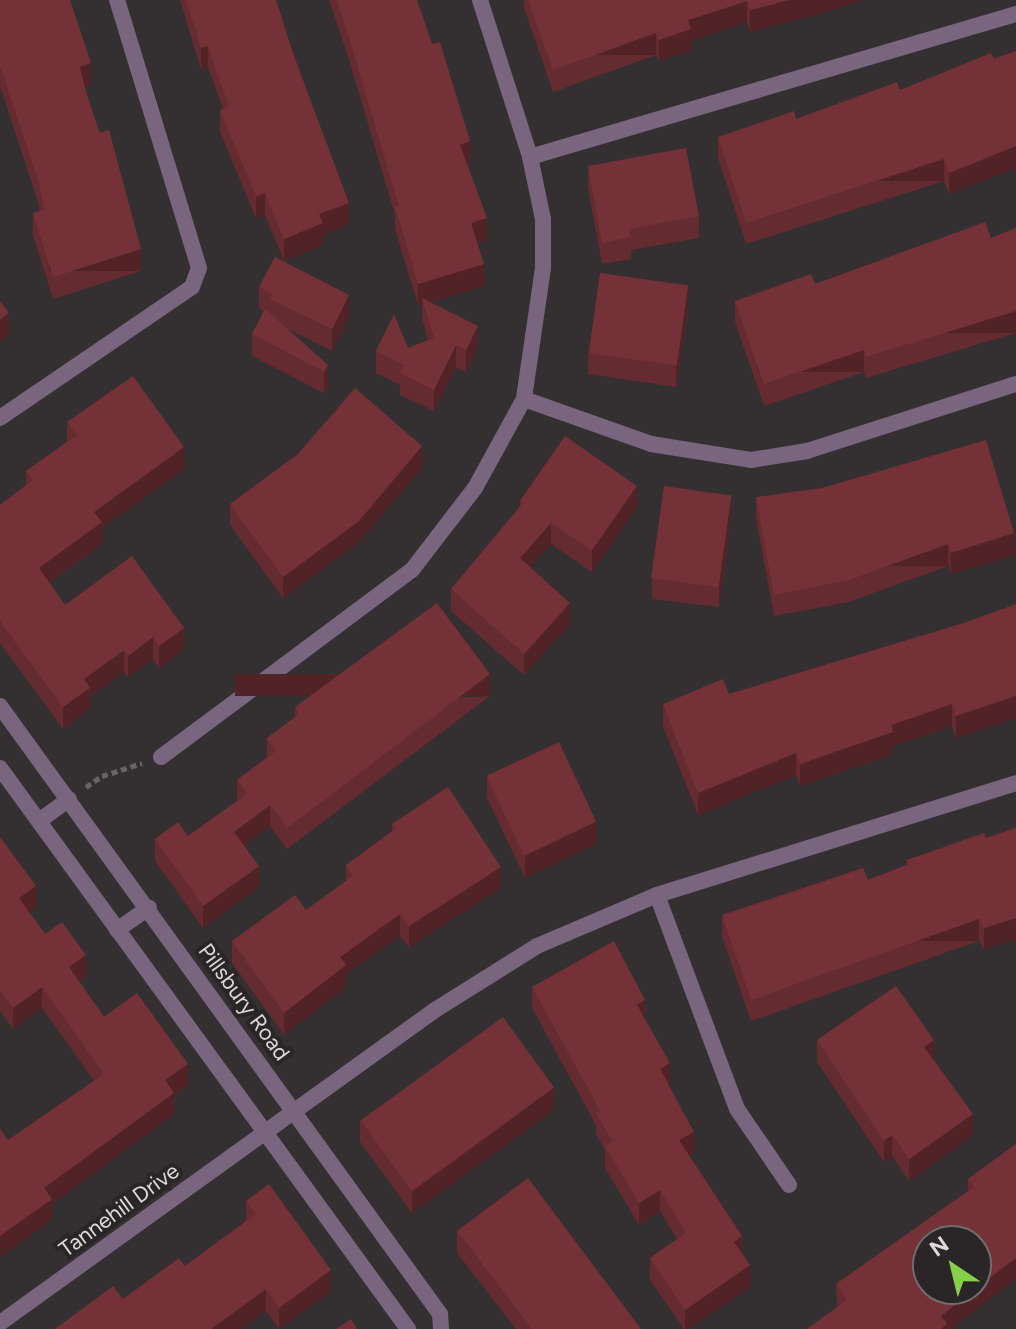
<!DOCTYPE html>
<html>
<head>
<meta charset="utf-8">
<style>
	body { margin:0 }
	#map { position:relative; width:1016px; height:1329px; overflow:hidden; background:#342f31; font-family:Figtree,sans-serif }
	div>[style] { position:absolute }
	.path>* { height:5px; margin-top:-2.5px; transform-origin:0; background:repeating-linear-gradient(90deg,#686365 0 6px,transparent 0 10px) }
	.service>* { height:16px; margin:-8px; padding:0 8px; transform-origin:8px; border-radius:8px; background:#79667e }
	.minor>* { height:16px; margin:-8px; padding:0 8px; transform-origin:8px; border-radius:8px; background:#79667e }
	.tertiary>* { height:16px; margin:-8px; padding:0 8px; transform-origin:8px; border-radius:8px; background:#79667e }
	.wall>* { inset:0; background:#642b30 }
	.shaded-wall>* { inset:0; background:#512327; transform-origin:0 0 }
	.building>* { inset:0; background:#743238; transform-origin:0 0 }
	span { translate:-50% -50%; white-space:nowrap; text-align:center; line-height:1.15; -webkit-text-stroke:8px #2a2527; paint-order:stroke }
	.street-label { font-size:22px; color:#dcd9da }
	.north { position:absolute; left:912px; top:1225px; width:80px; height:80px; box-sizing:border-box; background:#2a2527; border:2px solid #716d6f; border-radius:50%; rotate:325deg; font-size:22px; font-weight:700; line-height:32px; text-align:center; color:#dcd9da }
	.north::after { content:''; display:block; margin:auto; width:28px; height:36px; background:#88cf49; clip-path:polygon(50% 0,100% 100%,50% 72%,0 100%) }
</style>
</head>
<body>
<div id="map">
	<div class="path">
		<i style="left:86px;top:787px;width:19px;rotate:-35deg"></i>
		<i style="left:102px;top:776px;width:42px;rotate:-18deg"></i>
	</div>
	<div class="service">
		<i style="left:39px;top:821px;width:37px;rotate:-36deg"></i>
		<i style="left:117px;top:930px;width:39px;rotate:-35deg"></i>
	</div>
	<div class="minor">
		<i style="left:480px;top:0;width:165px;rotate:72.3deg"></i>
		<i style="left:530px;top:157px;width:63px;rotate:78.2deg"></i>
		<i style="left:543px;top:219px;width:49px;rotate:90deg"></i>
		<i style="left:543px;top:268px;width:132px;rotate:98.3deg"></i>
		<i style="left:524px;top:399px;width:135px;rotate:19.5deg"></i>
		<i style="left:651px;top:444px;width:101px;rotate:9.1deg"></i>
		<i style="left:751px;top:460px;width:57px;rotate:-9.1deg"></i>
		<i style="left:807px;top:451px;width:219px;rotate:-17.8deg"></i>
		<i style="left:530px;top:157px;width:507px;rotate:-16.4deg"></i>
		<i style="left:0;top:418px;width:232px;rotate:-34.3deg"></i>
		<i style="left:192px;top:287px;width:20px;rotate:-70deg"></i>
		<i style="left:199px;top:268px;width:280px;rotate:-107deg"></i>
		<i style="left:161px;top:757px;width:313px;rotate:-36.7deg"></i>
		<i style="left:412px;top:570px;width:103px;rotate:-52.5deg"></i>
		<i style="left:475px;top:488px;width:102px;rotate:-61.2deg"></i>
		<i style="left:657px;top:895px;width:228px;rotate:69.5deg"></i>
		<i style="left:737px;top:1109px;width:92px;rotate:55.6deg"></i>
	</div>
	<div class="tertiary">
		<i style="left:0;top:706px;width:751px;rotate:54.11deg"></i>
		<i style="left:440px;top:1314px;width:15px;rotate:86deg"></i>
		<i style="left:0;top:768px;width:694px;rotate:53.97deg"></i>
		<i style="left:0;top:1323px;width:536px;rotate:-35.74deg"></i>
		<i style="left:435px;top:1010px;width:120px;rotate:-32.1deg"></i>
		<i style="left:537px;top:946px;width:130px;rotate:-23deg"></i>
		<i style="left:657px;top:895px;width:376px;rotate:-17.3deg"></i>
	</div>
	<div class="wall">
		<i style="clip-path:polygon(0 0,91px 85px,85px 87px,141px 271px,53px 299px,33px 235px,33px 213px,40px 211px,39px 205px,0 86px)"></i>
		<i style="clip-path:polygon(180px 0,276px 0,349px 224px,323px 235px,323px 245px,284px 261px,265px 215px,256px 218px,220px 132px,220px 110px,223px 109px,208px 67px,201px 70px)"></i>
		<i style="clip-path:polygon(329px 0,419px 0,417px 1px,470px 163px,467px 164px,487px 240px,477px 242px,484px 286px,430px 302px,478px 347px,466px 372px,456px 367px,434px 411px,400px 395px,400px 385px,376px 373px,376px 351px,408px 348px,428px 340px,422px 319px,422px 304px,418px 305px,395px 229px,395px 215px,350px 63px)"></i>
		<i style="clip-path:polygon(524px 0,863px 0,815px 15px,750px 32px,747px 22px,691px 41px,691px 51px,659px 61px,656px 55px,553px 92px,524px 8px)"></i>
		<i style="clip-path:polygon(1016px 51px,1016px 168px,949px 194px,944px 181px,746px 244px,718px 158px,718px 137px,796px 119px,900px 90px)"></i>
		<i style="clip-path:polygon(588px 166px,699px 216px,699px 238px,631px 250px,631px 259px,602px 264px,588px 188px)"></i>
		<i style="clip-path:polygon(1016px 228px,1016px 333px,866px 378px,864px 372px,764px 406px,735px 322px,735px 301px,815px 284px,991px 238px)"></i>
		<i style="clip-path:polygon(259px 287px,349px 317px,332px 351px,288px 329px,328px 365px,328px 386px,324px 393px,252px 356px,252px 334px,264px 311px,259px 308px)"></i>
		<i style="clip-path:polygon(688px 308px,676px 387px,588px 374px,588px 353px)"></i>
		<i style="clip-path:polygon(67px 422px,184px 469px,102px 528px,102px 544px,49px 583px,65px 605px,184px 649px,159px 668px,153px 659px,128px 677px,124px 672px,90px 696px,90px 709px,63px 729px,0 643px,0 505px,26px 485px,26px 471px,67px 442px)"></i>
		<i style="clip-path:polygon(422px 468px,359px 542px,283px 598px,230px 525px,230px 504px)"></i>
		<i style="clip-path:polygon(756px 497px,1014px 555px,951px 574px,948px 566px,849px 602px,774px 616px,756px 519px)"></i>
		<i style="clip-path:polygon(520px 501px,637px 507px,592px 572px,551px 544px,530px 567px,570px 624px,524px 675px,451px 611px,451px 589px,520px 507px)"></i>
		<i style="clip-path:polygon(731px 516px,719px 607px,652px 599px,652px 578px)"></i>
		<i style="clip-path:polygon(964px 623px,956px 738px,952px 726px,893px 746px,893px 754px,800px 786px,796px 775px,698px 815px,663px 726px,663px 704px,729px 694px)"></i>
		<i style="clip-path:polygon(490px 696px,287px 849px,270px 826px,244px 846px,259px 887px,203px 928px,155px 861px,155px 839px,188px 836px,237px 801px,237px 780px,267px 758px,267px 738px,295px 717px,295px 707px)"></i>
		<i style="clip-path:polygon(487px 776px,596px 844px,525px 878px,487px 798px)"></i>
		<i style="clip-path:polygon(392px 824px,501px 888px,409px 947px,400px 936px,346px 974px,346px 987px,284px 1035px,232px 963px,232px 941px,306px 910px,346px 881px,346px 865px,392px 832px)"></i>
		<i style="clip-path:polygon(1016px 828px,1016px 939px,984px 949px,979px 941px,751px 1021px,722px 937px,722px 915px,868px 880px,907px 865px,907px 860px,986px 838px)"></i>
		<i style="clip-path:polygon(0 837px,36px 908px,29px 912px,45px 934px,86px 976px,79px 981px,104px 1017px,188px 1085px,174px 1095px,174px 1114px,52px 1204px,52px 1220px,8px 1140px,94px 1081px,42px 1008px,13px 1029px,0 1011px)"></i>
		<i style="clip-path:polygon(532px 987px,645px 1020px,694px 1153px,689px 1156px,742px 1253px,750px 1287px,688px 1329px,684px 1329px,650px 1280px,650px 1258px,677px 1239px,660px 1211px,639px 1225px,605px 1168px,605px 1150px,596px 1134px,596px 1125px,532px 1008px)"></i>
		<i style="clip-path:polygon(817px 1040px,934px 1059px,973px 1135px,909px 1181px,892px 1156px,884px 1162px,817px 1062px)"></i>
		<i style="clip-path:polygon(554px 1110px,412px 1213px,360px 1142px,360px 1120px)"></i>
		<i style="clip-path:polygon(1016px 1144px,1000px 1291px,951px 1329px,807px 1329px,837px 1307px,836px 1284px,968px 1191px,968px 1179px)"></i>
		<i style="clip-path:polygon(246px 1201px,331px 1291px,279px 1329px,266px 1311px,241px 1329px,55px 1329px,123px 1299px,185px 1266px,246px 1221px)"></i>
		<i style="clip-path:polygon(457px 1231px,641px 1329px,516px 1329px,457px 1253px)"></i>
	</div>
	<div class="shaded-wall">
		<i style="clip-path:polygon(789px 0,863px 0,815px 15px,750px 32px,750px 10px)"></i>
		<i style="clip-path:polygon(747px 1px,747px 22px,691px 41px,691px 51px,659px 61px,659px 40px,688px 20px)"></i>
		<i style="left:656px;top:33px;width:22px;height:109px;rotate:90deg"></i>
		<i style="clip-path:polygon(208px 46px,208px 67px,201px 70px,201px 48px)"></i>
		<i style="clip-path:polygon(91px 63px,91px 85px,80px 89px,80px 67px)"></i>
		<i style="clip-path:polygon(470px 141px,470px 163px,460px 166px,460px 145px)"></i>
		<i style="clip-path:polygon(1016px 146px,1016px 168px,949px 194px,949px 173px)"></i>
		<i style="left:944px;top:159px;width:22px;height:208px;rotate:90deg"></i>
		<i style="clip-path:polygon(265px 193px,265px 215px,256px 218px,256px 196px)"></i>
		<i style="clip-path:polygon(349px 203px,349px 224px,323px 235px,323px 245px,284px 261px,284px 239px,319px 214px)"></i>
		<i style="clip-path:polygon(487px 218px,487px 240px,471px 244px,471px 223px)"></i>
		<i style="left:141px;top:249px;width:22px;height:92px;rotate:90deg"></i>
		<i style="clip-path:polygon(484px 264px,484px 286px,424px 304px,422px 298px,422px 304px,418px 305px,418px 284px)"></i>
		<i style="clip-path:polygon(688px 286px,688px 308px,676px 387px,676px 366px)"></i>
		<i style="clip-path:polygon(349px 295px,349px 317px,332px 351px,332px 329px)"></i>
		<i style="left:1016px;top:311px;width:22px;height:157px;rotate:90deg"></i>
		<i style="clip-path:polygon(9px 313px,9px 335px,0 341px,0 320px)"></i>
		<i style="clip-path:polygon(478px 326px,478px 347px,466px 372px,466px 350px)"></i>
		<i style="clip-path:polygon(456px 345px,456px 367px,434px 411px,434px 390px)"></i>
		<i style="left:864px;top:350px;width:22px;height:106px;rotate:90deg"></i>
		<i style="clip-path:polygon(328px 365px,328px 386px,324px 393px,324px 372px)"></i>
		<i style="clip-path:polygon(422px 446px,422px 468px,359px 542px,283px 598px,283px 577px)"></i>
		<i style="clip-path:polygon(184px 447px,184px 469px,102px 528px,102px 544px,39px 590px,39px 568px,94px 512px)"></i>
		<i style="clip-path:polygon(637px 486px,637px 507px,592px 572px,592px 550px)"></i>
		<i style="clip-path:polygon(731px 495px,731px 516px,719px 607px,719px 586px)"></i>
		<i style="clip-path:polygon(551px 523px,551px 544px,520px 579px,520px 558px)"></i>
		<i style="clip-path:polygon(1014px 533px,1014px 555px,951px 574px,951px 553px)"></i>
		<i style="left:948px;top:544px;width:22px;height:105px;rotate:90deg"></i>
		<i style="clip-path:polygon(570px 603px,570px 624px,524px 675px,524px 654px)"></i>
		<i style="clip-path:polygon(184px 628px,184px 649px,159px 668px,159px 646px)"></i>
		<i style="clip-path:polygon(153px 637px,153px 659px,128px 677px,128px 656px)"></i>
		<i style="clip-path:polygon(124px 650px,124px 672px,90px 696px,90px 709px,63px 729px,63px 707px,84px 679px)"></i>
		<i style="left:490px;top:674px;width:22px;height:255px;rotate:90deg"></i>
		<i style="clip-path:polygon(1016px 696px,1016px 718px,956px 738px,956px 716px)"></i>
		<i style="clip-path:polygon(952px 704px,952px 726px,893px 746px,893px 754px,800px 786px,800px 764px,891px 725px)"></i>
		<i style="clip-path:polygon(796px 753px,796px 775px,698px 815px,698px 793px)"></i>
		<i style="clip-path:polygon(270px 805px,270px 826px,234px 854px,234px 832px)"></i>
		<i style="clip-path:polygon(596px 822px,596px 844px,525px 878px,525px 856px)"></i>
		<i style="clip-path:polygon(259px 866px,259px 887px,203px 928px,203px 906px)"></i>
		<i style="clip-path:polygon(501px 867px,501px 888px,409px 947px,409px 926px)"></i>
		<i style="clip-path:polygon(36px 886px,36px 908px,19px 919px,19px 898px)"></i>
		<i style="clip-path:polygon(400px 914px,400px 936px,346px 974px,346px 987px,284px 1035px,284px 1013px,340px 957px)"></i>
		<i style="clip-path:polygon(1016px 918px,1016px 939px,984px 949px,984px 928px)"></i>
		<i style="left:979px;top:919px;width:22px;height:242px;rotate:90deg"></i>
		<i style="clip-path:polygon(86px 955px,86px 976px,69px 988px,69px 967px)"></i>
		<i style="clip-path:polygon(42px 987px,42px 1008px,13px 1029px,13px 1008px)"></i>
		<i style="clip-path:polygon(645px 1000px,645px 1022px,637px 1005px)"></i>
		<i style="clip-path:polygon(934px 1040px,934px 1062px,924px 1047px)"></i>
		<i style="clip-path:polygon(670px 1063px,670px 1085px,660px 1069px)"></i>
		<i style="clip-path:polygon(188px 1064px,188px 1085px,174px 1095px,174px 1114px,52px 1204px,52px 1220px,0 1257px,0 1236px,44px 1188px,165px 1080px)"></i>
		<i style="clip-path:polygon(554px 1088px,554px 1110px,412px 1213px,412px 1192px)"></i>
		<i style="clip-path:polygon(973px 1114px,973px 1135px,909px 1181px,909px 1159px)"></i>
		<i style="clip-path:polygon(694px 1132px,694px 1153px,679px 1162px,679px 1140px)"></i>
		<i style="clip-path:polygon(892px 1135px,892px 1156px,884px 1162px,884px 1141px)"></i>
		<i style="clip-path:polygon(660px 1190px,660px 1211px,639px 1225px,639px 1203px)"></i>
		<i style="clip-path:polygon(742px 1236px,742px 1258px,734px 1242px)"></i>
		<i style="clip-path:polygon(1016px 1258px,1016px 1279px,951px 1329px,941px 1329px,941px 1316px)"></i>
		<i style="clip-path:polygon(750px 1265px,750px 1287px,688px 1329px,685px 1329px,685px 1310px)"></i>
		<i style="clip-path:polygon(331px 1270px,331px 1291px,279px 1329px,279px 1308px)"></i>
		<i style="clip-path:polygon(266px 1289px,266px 1311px,241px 1329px,211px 1329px)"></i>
	</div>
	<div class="building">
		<i style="clip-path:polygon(0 0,70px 0,91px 63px,80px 67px,86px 93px,100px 133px,109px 130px,141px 249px,53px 277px,33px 213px,44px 210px,39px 183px,0 65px)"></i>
		<i style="clip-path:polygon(186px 0,276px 0,291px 48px,349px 203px,319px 214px,323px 223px,284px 239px,265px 193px,256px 196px,220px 110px,229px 107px,208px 46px,201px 48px)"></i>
		<i style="clip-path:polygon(337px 0,417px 0,432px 44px,440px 42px,470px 141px,460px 145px,487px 218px,471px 223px,484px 264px,418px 284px,395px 207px,399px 206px,350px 41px)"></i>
		<i style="clip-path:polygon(528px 0,789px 0,750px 10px,747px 1px,688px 20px,691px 29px,659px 40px,656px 33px,553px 70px)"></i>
		<i style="clip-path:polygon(1016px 51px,1016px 146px,949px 173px,944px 159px,746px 223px,718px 137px,794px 111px,796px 119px,897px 82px,900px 90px,991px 53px,994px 59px)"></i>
		<i style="clip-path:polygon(686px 148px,699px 216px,629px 229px,631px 237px,602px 243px,588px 166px)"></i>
		<i style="clip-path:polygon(985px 222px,991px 238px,1016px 228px,1016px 311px,866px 357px,864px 350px,764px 384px,735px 301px,811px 274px,815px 284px)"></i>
		<i style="clip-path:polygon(275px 257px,349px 295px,332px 329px,270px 299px,273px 294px,259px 287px)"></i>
		<i style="left:600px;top:273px;width:89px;height:81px;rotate:8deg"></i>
		<i style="clip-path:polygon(422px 298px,478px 326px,466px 350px,456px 345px,434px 390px,400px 373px,404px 365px,376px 351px,394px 314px,408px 348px,434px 338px)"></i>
		<i style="clip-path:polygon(0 301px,9px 313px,0 320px)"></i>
		<i style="clip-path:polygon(265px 309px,328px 365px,324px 372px,252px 334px)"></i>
		<i style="clip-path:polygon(133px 376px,184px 447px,94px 512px,102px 522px,39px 568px,65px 605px,132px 556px,184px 628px,159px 646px,153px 637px,128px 656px,124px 650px,84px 679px,90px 688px,63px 707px,0 621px,0 505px,33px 480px,26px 471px,77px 435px,67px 422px)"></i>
		<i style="clip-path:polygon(355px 388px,422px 446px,359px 521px,283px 577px,230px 504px,298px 454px)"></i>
		<i style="clip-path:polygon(565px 436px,637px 486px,592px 550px,551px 523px,520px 558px,570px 603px,524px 654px,451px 589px,523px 503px,520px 501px)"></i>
		<i style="clip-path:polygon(986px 440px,1014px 533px,951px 553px,948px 544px,849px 580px,774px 595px,756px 497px,822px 488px)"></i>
		<i style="left:664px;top:486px;width:68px;height:93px;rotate:8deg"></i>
		<i style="clip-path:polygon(437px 603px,490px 674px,287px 828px,270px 805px,234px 832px,259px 866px,203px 906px,155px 839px,178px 822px,188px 836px,247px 794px,237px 780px,276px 751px,267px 738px,299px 714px,295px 707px)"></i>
		<i style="clip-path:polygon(1016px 604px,1016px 696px,956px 716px,952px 704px,891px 725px,893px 732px,800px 764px,796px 753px,698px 793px,663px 704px,723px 679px,729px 694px,964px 623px)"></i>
		<i style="left:559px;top:742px;width:88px;height:80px;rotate:65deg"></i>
		<i style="clip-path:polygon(448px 787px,501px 867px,409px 926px,400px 914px,340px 957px,346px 965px,284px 1013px,232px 941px,295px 895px,306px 910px,353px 876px,346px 865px,395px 829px,392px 824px)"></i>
		<i style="clip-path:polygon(1016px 828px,1016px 918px,984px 928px,979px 919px,751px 1000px,722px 915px,863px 868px,868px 880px,909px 864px,907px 860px,984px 833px,986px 838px)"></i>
		<i style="clip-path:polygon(0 837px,36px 886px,19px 898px,45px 934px,62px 922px,86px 955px,69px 967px,104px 1017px,137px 993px,188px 1064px,165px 1080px,174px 1093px,44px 1188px,52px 1199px,0 1236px,0 1129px,8px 1140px,104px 1074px,42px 987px,13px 1008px,0 990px)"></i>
		<i style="clip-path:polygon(614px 941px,645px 1000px,637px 1005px,670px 1063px,660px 1069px,694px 1132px,679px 1140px,742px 1236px,734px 1242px,750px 1265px,685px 1310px,650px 1258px,686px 1233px,660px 1190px,639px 1203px,605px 1146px,613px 1142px,596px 1113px,600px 1110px,532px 987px)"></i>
		<i style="clip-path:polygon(896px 986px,934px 1040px,924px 1047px,973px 1114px,909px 1159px,892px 1135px,884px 1141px,817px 1040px)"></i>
		<i style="left:503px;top:1017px;width:87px;height:176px;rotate:54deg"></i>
		<i style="clip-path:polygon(1016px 1144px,1016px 1258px,976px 1288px,976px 1241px,928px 1241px,928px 1289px,975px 1289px,941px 1316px,947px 1324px,941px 1329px,807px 1329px,847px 1300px,836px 1284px,974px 1187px,968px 1179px)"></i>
		<i style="clip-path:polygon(528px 1178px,641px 1329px,532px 1329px,457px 1231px)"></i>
		<i style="clip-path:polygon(269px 1184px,331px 1270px,279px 1308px,266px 1289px,211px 1329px,55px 1329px,113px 1286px,123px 1299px,179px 1258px,185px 1266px,256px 1214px,246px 1201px)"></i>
		<i style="clip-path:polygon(351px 1319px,357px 1329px,336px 1329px)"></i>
	</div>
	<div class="street-label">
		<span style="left:244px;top:1002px;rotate:54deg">Pillsbury Road</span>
		<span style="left:119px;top:1210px;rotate:-36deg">Tannehill Drive</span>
	</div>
	<div class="north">N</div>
</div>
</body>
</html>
